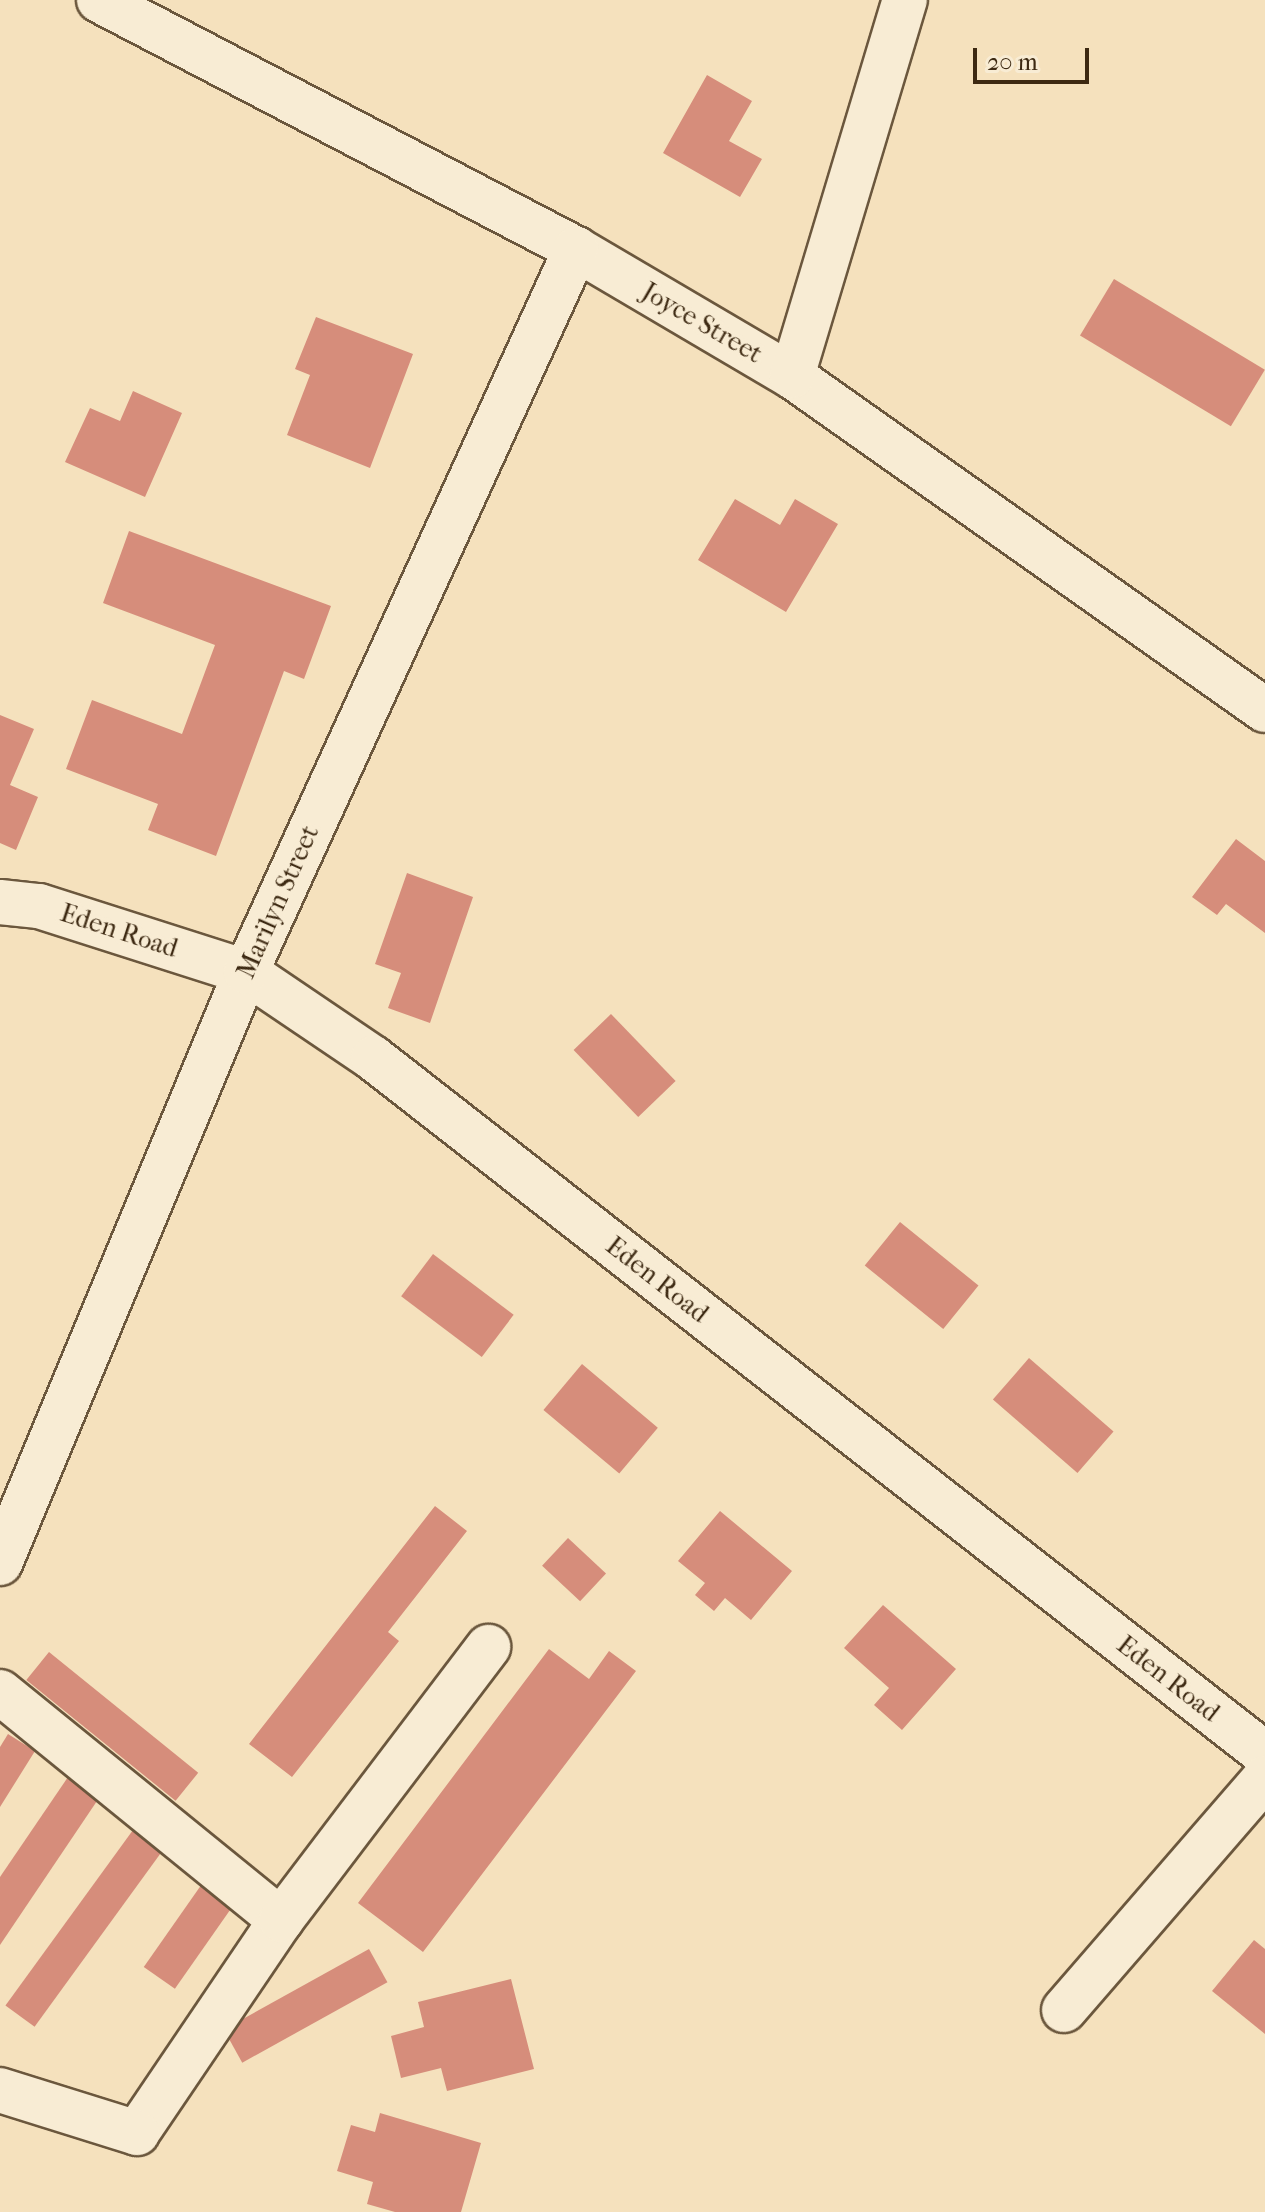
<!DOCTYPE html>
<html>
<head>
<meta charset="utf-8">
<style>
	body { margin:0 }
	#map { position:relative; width:1265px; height:2212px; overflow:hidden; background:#f5e1bd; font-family:"IM FELL French Canon",serif }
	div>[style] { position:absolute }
	.building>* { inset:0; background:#d68d7b; transform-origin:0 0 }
	.roads { filter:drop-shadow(2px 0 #6b573d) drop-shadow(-2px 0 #6b573d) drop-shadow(0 2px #6b573d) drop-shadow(0 -2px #6b573d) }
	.minor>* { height:44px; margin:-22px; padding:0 22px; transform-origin:22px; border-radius:22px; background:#f8ecd4 }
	span { translate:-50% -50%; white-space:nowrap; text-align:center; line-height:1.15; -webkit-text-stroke:8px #f8ecd4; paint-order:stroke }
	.street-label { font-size:26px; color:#3d2912 }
	.scale { position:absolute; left:973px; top:48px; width:116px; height:36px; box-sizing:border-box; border:4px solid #3d2912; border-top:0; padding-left:10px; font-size:24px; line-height:28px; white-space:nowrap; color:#3d2912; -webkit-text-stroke:6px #f8ecd4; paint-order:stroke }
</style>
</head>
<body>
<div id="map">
	<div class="building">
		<i style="clip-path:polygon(707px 75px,752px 101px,729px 141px,762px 159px,740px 197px,663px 153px)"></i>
		<i style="left:1114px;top:279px;width:176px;height:66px;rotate:31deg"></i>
		<i style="clip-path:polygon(316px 317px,413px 354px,370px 468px,287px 435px,310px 375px,295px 369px)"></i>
		<i style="clip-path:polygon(133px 391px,182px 413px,145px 497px,65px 462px,90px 408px,120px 421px)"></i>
		<i style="clip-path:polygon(735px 499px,780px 525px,795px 499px,838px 524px,786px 612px,698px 560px)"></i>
		<i style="clip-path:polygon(129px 531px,331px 606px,304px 679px,284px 671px,216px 856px,148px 830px,158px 804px,66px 769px,92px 700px,182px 734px,215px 645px,103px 603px)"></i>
		<i style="clip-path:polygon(0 715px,34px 729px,10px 785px,38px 797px,16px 850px,0 843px)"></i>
		<i style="clip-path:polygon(1236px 839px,1265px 861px,1265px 933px,1226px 904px,1217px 915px,1192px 897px)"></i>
		<i style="clip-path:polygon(407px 873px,473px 897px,430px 1023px,388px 1008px,401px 973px,375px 964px)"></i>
		<i style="left:611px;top:1014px;width:93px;height:52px;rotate:46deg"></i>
		<i style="left:900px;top:1222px;width:101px;height:56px;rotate:39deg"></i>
		<i style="left:433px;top:1254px;width:101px;height:53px;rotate:37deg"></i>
		<i style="left:1029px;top:1358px;width:112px;height:55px;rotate:41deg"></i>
		<i style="left:582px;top:1364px;width:99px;height:60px;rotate:40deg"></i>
		<i style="clip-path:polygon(435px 1506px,467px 1531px,388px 1632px,399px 1641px,292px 1777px,249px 1744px)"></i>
		<i style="clip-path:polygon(720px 1511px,792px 1571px,751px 1620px,725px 1598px,714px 1611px,695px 1595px,705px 1583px,678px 1561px)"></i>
		<i style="left:568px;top:1538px;width:52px;height:38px;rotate:43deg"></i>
		<i style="clip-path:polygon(883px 1605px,956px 1669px,902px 1730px,874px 1705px,889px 1688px,844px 1648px)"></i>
		<i style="clip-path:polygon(549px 1649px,589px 1679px,609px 1651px,636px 1671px,423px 1952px,358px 1903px)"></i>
		<i style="left:49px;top:1652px;width:192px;height:36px;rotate:39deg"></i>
		<i style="clip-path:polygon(8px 1734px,35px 1751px,0 1807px,0 1747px)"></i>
		<i style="clip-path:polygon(68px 1777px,99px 1798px,0 1945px,0 1877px)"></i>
		<i style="left:133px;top:1830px;width:36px;height:217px;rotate:36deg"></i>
		<i style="left:204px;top:1881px;width:38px;height:105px;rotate:35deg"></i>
		<i style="clip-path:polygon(1254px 1940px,1265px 1949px,1265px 2034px,1212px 1991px)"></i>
		<i style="left:369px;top:1949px;width:38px;height:166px;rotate:61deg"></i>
		<i style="clip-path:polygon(511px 1979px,534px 2069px,447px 2091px,441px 2068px,401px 2078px,391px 2036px,424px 2027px,418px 2002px)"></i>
		<i style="clip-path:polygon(380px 2113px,481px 2143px,461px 2212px,395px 2212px,367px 2204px,373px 2182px,337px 2171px,351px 2125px,375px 2132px)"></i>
	</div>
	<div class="roads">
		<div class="minor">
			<i style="left:99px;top:0;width:538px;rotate:27.57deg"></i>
			<i style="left:576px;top:249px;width:251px;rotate:30.5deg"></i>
			<i style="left:792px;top:376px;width:579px;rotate:35.23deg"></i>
			<i style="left:792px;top:376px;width:393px;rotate:-73.3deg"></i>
			<i style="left:0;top:902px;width:39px;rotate:6deg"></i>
			<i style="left:39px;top:906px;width:217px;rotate:17.7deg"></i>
			<i style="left:246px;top:972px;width:153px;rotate:34.1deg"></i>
			<i style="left:373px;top:1058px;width:1131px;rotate:37.96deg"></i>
			<i style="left:0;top:1563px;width:640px;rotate:-67.4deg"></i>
			<i style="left:246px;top:972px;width:795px;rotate:-65.47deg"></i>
			<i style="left:0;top:1692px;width:362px;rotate:39.1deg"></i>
			<i style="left:281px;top:1920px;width:257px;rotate:124.1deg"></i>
			<i style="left:137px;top:2133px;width:144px;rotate:-162.6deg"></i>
			<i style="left:281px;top:1920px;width:343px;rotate:-52.8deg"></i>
			<i style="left:1064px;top:2010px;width:307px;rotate:-49.1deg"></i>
		</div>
	</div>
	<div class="street-label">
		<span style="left:702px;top:323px;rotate:30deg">Joyce Street</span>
		<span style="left:278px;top:902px;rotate:-66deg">Marilyn Street</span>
		<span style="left:119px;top:931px;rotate:18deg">Eden Road</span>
		<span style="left:657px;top:1280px;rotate:38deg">Eden Road</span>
		<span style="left:1168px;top:1679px;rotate:38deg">Eden Road</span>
	</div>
	<div class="scale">20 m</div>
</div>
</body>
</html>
